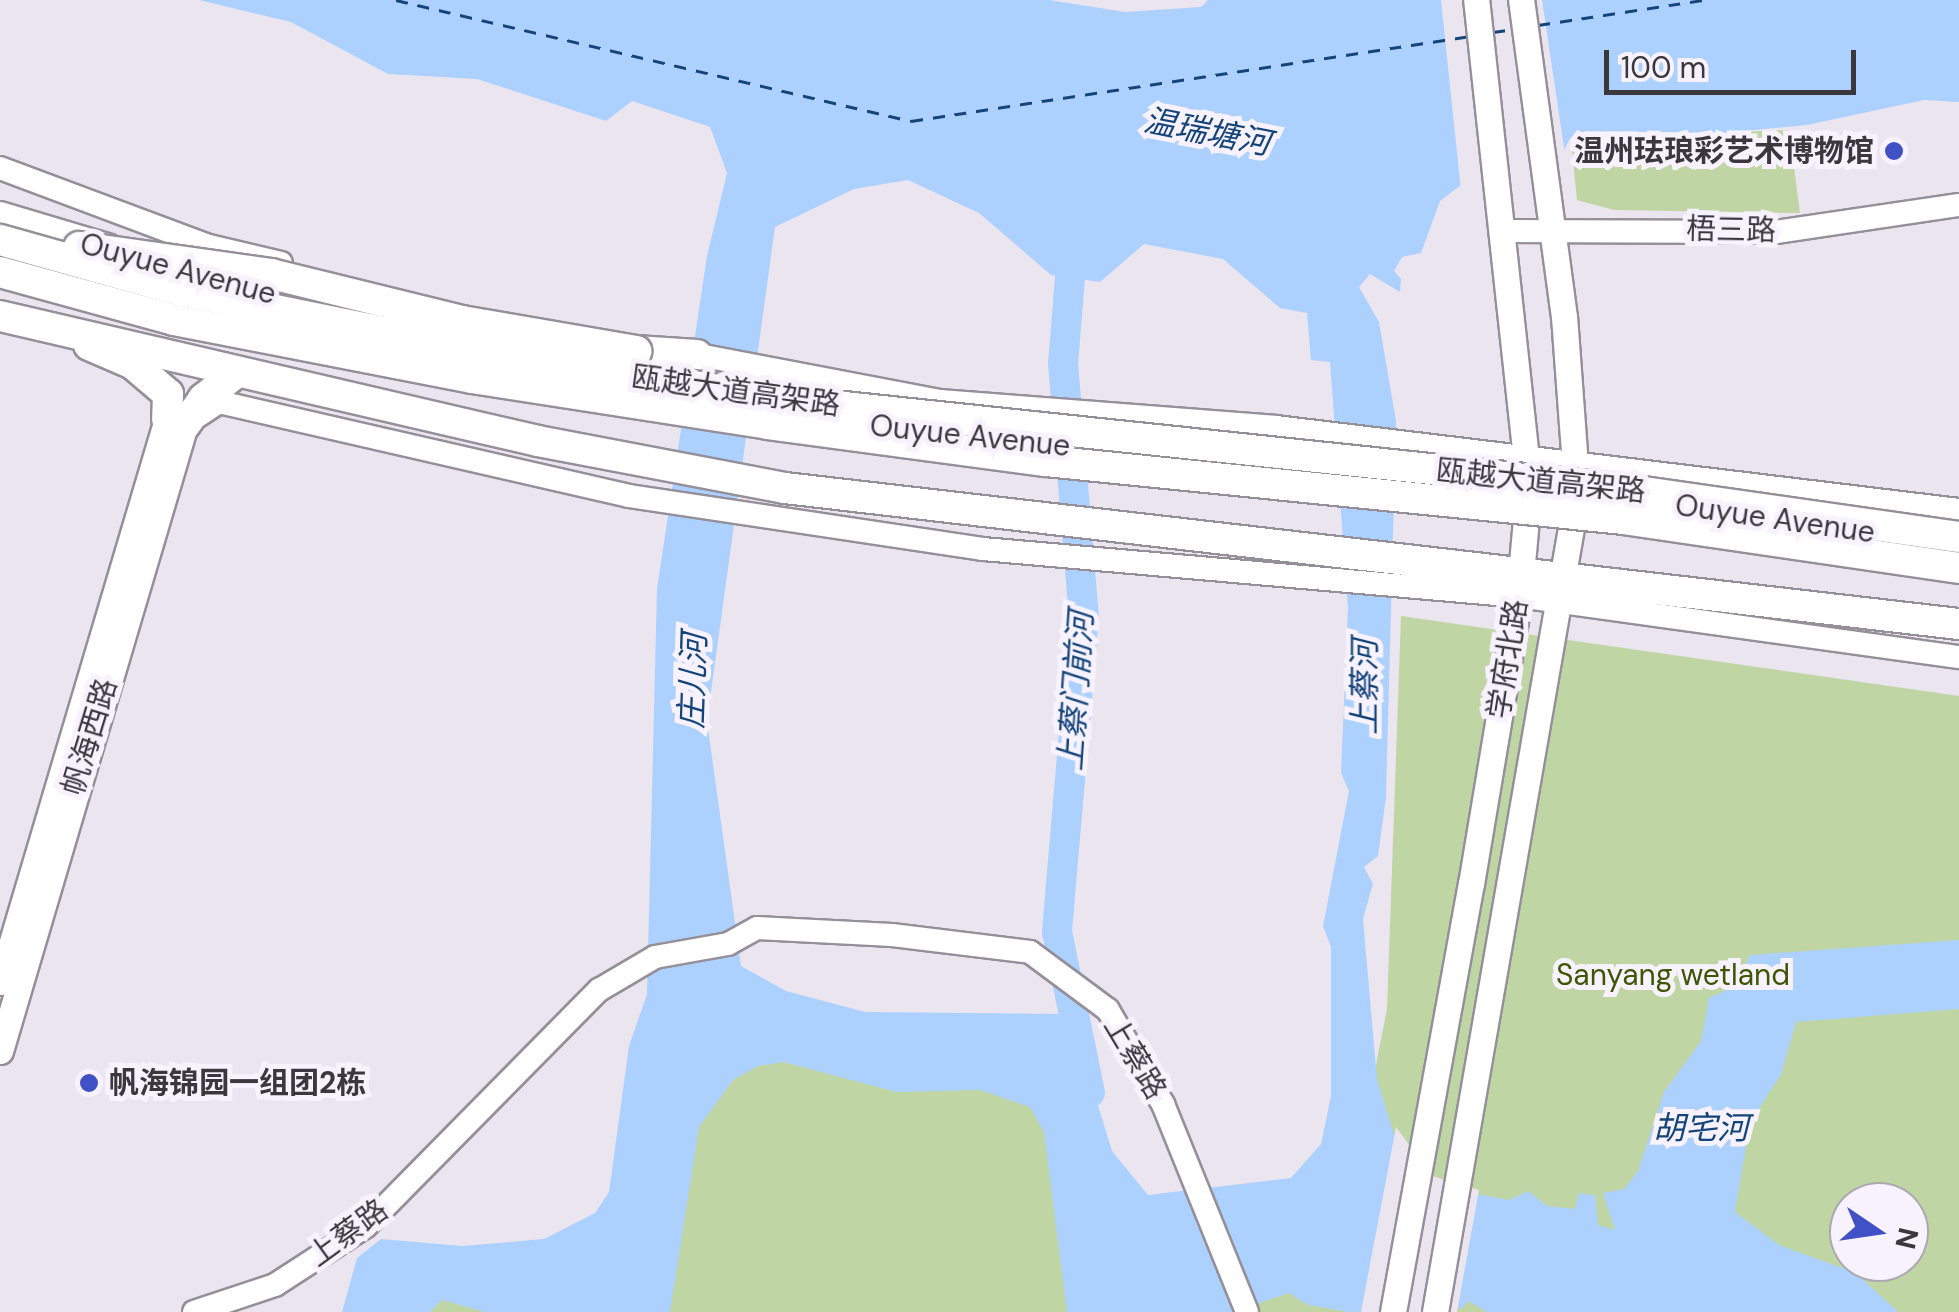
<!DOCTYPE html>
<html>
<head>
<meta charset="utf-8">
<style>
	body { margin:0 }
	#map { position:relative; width:1959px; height:1312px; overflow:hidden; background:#ebe5f0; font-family:"DM Sans","Noto Sans SC",sans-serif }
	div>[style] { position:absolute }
	.green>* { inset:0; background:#c0d5a4 }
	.water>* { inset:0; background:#acd1ff }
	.pier>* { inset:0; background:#ebe5f0 }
	.river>* { height:30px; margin:-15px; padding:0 15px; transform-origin:15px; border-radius:15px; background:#acd1ff }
	.ferry>* { height:2.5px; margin-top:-1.25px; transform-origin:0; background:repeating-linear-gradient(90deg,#13447a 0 12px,transparent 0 22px) }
	.roads { filter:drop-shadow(2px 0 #958f9a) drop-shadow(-2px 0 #958f9a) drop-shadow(0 2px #958f9a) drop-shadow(0 -2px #958f9a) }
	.tertiary>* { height:22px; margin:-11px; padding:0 11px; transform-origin:11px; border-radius:11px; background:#fff }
	.secondary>* { height:25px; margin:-12.5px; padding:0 12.5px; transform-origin:12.5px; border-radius:12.5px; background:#fff }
	.primary>* { height:30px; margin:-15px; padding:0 15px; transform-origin:15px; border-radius:15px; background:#fff }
	.trunk>* { height:30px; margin:-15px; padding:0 15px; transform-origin:15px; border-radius:15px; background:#fff }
	.bridges { filter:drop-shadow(2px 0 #958f9a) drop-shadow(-2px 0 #958f9a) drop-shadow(0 2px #958f9a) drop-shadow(0 -2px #958f9a) }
	.trunk-bridge>* { height:30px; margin:-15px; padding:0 15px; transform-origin:15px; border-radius:15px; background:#fff }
	.dots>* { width:28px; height:28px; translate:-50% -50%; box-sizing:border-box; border:5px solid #f8f2fe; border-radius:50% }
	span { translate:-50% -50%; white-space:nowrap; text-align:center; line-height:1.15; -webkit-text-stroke:10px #f8f2fe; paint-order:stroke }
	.poi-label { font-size:30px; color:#3a383d; font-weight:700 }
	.right { translate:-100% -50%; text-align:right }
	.left { translate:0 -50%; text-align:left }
	.street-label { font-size:30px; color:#3a383d }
	.park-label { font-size:30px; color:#3d5604 }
	.water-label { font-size:32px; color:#13447a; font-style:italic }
	.north { position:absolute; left:1829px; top:1182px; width:100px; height:100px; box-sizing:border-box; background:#f8f2fe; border:2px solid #aca8b1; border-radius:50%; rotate:103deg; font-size:28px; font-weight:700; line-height:40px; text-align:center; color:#3a383d }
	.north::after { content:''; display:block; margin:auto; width:35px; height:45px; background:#3f51c4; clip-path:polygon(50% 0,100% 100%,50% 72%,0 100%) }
	.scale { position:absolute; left:1604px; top:50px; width:252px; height:45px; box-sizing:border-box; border:5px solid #3a383d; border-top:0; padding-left:12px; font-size:30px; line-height:35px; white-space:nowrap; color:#3a383d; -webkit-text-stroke:8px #f8f2fe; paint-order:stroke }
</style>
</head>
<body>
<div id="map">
	<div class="green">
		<i style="clip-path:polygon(1789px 130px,1800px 213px,1614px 210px,1577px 200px,1572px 150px,1595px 138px)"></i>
		<i style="clip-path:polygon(evenodd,1401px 616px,1959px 696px,1959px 1312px,396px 1312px,627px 1237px,661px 1027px,1047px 1039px,1091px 1212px,1343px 1232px,1387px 1009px,1401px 616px,1849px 1202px,1909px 1202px,1909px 1262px,1849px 1262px,1849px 1202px)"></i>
	</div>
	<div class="water">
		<i style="clip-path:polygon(evenodd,199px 0,1049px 0,1125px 12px,1201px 7px,1208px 0,1959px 0,1959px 102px,1924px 100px,1807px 125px,1722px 133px,1586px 131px,1569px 140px,1562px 155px,1465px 182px,1440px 201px,1421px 253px,1402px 257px,1394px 271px,1401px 279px,1400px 292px,1370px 274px,1359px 287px,1379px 322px,1396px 421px,1386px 797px,1378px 856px,1364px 867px,1373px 884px,1363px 919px,1377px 1079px,1395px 1138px,1429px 1180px,1449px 1189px,1509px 1200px,1528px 1191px,1547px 1206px,1575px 1209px,1579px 1193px,1595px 1195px,1598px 1225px,1615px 1230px,1603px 1193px,1624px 1189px,1638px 1171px,1664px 1092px,1701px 1041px,1709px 998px,1737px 985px,1750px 955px,1959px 940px,1959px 1009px,1796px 1022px,1781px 1074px,1750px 1123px,1735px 1212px,1779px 1245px,1856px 1273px,1898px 1312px,1487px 1312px,1469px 1301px,1462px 1308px,1348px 1312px,1308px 1305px,1289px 1293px,1234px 1312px,1067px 1312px,1044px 1132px,1030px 1107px,980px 1090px,896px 1092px,784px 1062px,758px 1066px,733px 1080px,699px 1127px,670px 1312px,485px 1312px,442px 1300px,430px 1312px,342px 1312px,357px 1258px,381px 1239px,462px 1246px,544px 1239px,595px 1213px,609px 1192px,629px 1046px,647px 994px,657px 589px,707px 256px,727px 173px,710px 127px,632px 101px,606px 121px,477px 79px,388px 74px,291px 22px,199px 0,908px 180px,979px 213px,1051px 275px,1100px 282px,1144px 244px,1223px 259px,1280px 308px,1307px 313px,1311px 360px,1330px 362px,1348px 609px,1341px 773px,1349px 791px,1323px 926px,1331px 947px,1331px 1096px,1321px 1144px,1291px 1178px,1148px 1195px,1112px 1151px,1070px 1014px,865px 1012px,786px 991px,741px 966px,707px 721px,775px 227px,854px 189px,908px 180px)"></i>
	</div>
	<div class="pier">
		<i style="clip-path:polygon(1441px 0,1542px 0,1566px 161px,1556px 174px,1461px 191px)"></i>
		<i style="clip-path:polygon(1396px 1127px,1432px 1176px,1479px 1190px,1457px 1312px,1361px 1312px)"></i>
	</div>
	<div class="river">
		<i style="left:1073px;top:240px;width:123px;rotate:94.6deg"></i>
		<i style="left:1063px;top:363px;width:254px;rotate:85.3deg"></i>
		<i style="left:1084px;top:616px;width:317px;rotate:94.9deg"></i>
		<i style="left:1057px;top:932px;width:164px;rotate:78.4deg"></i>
	</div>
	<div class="ferry">
		<i style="left:396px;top:0;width:529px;rotate:13.22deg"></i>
		<i style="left:911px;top:121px;width:566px;rotate:-8.63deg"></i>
		<i style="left:1538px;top:25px;width:168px;rotate:-8.6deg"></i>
		<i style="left:1493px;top:32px;width:22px;rotate:-8deg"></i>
	</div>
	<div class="roads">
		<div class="tertiary">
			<i style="left:0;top:168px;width:223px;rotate:20.5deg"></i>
			<i style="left:209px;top:246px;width:74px;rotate:13.3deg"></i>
			<i style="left:1502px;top:231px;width:274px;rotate:0.2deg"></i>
			<i style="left:1776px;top:232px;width:185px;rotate:-8.4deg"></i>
			<i style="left:683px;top:352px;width:263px;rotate:10.8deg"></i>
			<i style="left:941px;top:401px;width:336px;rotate:4.4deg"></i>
			<i style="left:1276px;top:427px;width:688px;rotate:6.93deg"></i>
			<i style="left:198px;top:416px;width:25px;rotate:-34deg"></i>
			<i style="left:219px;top:402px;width:421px;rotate:12.9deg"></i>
			<i style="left:629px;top:496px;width:358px;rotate:8.5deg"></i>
			<i style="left:983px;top:549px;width:538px;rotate:5.01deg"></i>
			<i style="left:1519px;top:596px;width:444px;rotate:7.9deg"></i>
			<i style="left:194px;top:1312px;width:85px;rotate:-18.4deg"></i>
			<i style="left:275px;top:1285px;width:108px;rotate:-33deg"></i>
			<i style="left:366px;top:1226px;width:332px;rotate:-45.4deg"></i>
			<i style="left:599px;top:990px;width:65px;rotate:-30.5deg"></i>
			<i style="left:655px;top:957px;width:74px;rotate:-10.1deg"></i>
			<i style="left:728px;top:944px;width:33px;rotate:-29deg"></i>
			<i style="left:757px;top:928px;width:135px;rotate:3deg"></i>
			<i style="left:892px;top:935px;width:139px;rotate:7deg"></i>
			<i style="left:1030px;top:952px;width:97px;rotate:36.6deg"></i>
			<i style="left:1108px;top:1010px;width:109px;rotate:59.7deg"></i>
			<i style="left:1163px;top:1104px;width:224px;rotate:68deg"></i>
		</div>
		<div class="secondary">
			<i style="left:0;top:982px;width:587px;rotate:-73.48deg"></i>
			<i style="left:0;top:1051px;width:653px;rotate:-73.54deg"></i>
			<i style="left:1393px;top:1312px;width:435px;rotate:-79.7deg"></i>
			<i style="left:1471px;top:884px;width:292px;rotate:-80.5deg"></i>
			<i style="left:1519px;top:596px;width:110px;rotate:-84.8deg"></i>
			<i style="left:1529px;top:486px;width:489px;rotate:-96.2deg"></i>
			<i style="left:1435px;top:1312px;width:831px;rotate:-80.16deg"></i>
			<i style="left:1577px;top:493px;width:176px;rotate:-94.2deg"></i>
			<i style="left:1564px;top:317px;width:320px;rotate:-97.7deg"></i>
		</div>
		<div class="primary">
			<i style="left:89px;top:345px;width:48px;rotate:23.4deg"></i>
			<i style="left:133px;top:364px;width:46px;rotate:40.6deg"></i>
			<i style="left:168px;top:394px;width:25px;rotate:92deg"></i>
			<i style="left:185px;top:425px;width:32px;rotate:-55deg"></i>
			<i style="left:203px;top:399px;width:43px;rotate:-38.5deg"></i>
		</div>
		<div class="trunk">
			<i style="left:0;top:217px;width:112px;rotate:16.7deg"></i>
			<i style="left:190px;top:272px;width:109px;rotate:14.9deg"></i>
			<i style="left:0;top:316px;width:552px;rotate:13.08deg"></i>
			<i style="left:538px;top:441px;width:251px;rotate:10.8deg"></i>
			<i style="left:785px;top:488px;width:1182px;rotate:6.61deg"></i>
			<i style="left:636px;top:351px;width:61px;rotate:3.8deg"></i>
			<i style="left:917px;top:430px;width:300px;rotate:5.7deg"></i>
		</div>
	</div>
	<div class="bridges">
		<div class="trunk-bridge">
			<i style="left:0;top:240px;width:189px;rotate:15.7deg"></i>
			<i style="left:182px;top:291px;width:301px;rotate:11.5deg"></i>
			<i style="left:477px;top:351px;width:305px;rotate:9.2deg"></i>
			<i style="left:778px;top:400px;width:856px;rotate:6.04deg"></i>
			<i style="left:1629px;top:490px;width:333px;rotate:8.1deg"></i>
			<i style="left:79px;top:247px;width:194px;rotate:8deg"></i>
			<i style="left:271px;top:274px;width:197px;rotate:13.8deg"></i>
			<i style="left:462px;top:321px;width:177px;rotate:9.8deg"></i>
			<i style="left:0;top:272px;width:180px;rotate:15.4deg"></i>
			<i style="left:174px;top:320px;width:304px;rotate:11deg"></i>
			<i style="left:472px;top:378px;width:300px;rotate:8.8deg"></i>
			<i style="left:768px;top:424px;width:280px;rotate:7.6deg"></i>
			<i style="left:1046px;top:461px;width:581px;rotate:5.73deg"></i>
			<i style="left:1624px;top:519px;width:339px;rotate:8.3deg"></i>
		</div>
	</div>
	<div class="dots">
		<i style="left:1894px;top:151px;background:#3f51c4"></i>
		<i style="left:89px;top:1083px;background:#3f51c4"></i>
	</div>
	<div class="poi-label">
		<span class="right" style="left:1874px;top:151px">温州珐琅彩艺术博物馆</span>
		<span class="left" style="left:109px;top:1083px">帆海锦园一组团2栋</span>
	</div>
	<div class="street-label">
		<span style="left:1731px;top:230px;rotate:1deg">梧三路</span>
		<span style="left:178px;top:269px;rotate:15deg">Ouyue Avenue</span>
		<span style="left:736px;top:391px;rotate:8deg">瓯越大道高架路</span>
		<span style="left:970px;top:436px;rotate:6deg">Ouyue Avenue</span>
		<span style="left:1541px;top:481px;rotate:6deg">瓯越大道高架路</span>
		<span style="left:1775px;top:519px;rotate:8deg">Ouyue Avenue</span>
		<span style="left:1508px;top:659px;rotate:-81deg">学府北路</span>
		<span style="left:90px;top:737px;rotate:-73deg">帆海西路</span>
		<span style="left:1135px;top:1058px;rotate:59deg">上蔡路</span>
		<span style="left:348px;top:1233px;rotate:-36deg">上蔡路</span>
	</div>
	<div class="park-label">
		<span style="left:1673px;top:975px">Sanyang wetland</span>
	</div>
	<div class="water-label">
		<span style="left:1207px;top:132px;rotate:11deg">温瑞塘河</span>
		<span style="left:693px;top:681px;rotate:-88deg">庄儿河</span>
		<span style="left:1365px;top:687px;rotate:-90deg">上蔡河</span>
		<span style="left:1076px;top:691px;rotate:-86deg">上蔡门前河</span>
		<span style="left:1701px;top:1128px">胡宅河</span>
	</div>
	<div class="north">N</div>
	<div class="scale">100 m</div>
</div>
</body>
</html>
